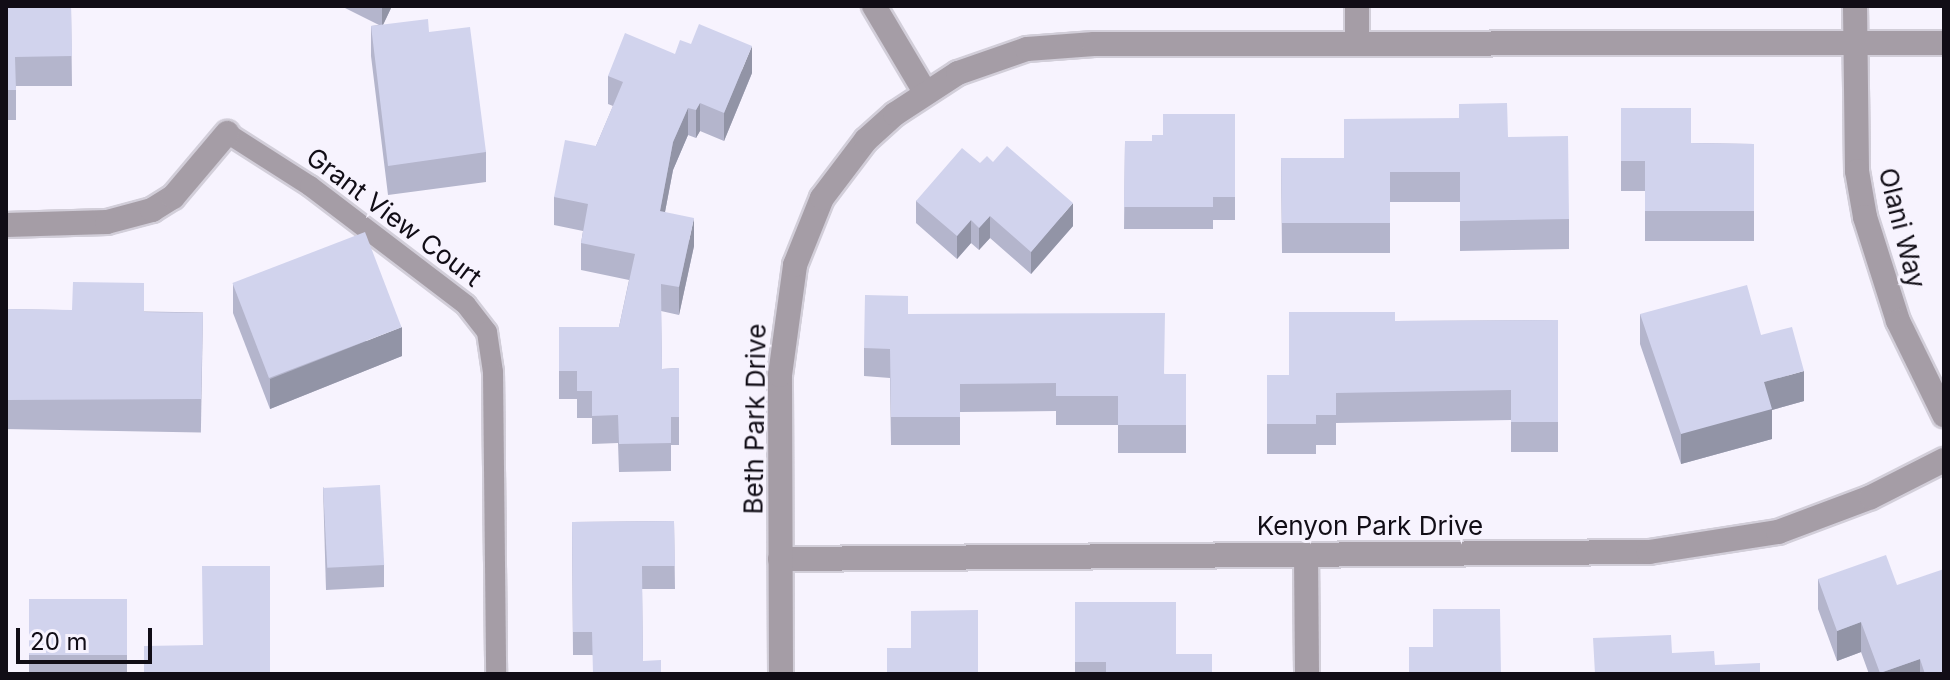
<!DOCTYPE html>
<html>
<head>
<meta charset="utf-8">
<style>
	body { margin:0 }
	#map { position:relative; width:1950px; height:680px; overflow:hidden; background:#f7f3fe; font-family:Inter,sans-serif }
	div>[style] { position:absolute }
	.roads { filter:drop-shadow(2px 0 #d2ced9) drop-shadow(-2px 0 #d2ced9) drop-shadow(0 2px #d2ced9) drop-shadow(0 -2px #d2ced9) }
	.lane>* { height:20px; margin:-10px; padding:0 10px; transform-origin:10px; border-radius:10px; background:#a59da6 }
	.street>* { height:24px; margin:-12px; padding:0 12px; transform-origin:12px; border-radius:12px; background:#a59da6 }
	.wall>* { inset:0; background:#b4b5cc; transform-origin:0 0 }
	.shaded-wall>* { inset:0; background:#9294a6 }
	.building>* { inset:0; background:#d1d3ed; transform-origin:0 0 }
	span { translate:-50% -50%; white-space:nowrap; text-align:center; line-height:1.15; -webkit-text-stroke:6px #f7f3fe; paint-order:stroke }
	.street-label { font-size:26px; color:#110d16 }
	.frame { position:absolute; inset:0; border:8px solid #110d16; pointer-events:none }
	.scale { position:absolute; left:16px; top:628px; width:136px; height:36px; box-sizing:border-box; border:4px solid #110d16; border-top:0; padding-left:10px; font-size:24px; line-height:28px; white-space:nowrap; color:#110d16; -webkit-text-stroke:6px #f7f3fe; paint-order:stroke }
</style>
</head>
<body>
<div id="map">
	<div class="roads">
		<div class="lane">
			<i style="left:227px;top:133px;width:98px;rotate:32.6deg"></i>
			<i style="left:310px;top:186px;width:196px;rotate:37.3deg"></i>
			<i style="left:466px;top:305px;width:34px;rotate:52deg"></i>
			<i style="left:487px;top:332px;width:40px;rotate:81.5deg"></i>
			<i style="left:493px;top:372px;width:302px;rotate:89.4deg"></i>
		</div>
		<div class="street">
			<i style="left:874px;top:6px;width:100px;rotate:59.3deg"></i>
			<i style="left:1357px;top:6px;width:37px;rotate:90deg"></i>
			<i style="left:1855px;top:6px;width:165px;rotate:89.3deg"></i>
			<i style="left:1857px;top:171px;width:47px;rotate:80.1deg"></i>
			<i style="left:1865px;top:217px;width:109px;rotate:72.4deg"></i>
			<i style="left:1898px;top:321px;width:105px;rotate:63.9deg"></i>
			<i style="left:6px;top:225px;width:101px;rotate:-1.7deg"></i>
			<i style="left:107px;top:222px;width:47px;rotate:-14.9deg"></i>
			<i style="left:152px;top:210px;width:25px;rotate:-32deg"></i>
			<i style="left:173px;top:197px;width:84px;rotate:-49.8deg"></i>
			<i style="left:1306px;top:555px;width:119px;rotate:89.5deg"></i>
			<i style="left:780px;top:559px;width:869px;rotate:-0.46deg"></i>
			<i style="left:1649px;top:552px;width:131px;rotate:-8.8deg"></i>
			<i style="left:1778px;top:532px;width:99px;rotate:-20.6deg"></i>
			<i style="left:1871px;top:497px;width:82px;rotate:-26.9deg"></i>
			<i style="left:781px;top:674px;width:299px;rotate:-90.2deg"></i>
			<i style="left:780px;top:375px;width:111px;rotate:-82.2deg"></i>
			<i style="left:795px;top:265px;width:72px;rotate:-68.1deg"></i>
			<i style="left:822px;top:198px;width:73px;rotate:-52.8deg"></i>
			<i style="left:866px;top:140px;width:39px;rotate:-42deg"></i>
			<i style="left:895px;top:114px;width:75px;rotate:-33.1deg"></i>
			<i style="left:958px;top:73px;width:73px;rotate:-19.2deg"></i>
			<i style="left:1027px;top:49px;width:67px;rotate:-4.3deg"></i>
			<i style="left:1094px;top:44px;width:850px;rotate:-0.07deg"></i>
		</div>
	</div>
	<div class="wall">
		<i style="clip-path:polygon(6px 6px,71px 6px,72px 86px,16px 86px,16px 120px,6px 120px)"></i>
		<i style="clip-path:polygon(341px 6px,392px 6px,383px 25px,429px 32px,486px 152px,486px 182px,388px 195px,371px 56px,371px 26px,379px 25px)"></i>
		<i style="clip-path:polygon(675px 54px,752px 73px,724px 141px,700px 131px,696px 138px,688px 135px,673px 170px,665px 212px,694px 246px,679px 315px,661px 311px,662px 369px,679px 368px,679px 445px,671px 445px,671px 471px,619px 472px,618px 443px,592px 444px,592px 418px,577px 418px,577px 399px,559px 399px,559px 327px,619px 327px,629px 280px,581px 270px,581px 243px,583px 231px,554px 225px,554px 197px,596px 146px,613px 106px,608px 104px,608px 76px)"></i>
		<i style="clip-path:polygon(1621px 108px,1691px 143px,1754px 144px,1754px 241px,1645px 241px,1645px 191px,1621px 191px)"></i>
		<i style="clip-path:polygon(1235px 114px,1235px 220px,1213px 220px,1213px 229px,1124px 229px,1125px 141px,1152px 141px,1163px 135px)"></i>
		<i style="clip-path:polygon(1508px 137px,1569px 219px,1569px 249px,1460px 251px,1460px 202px,1390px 202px,1390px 253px,1282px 253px,1281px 158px,1344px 158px)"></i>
		<i style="clip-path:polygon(993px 162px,1073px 226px,1031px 274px,990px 238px,979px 250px,971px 243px,957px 259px,916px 223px,916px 201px,980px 163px)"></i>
		<i style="clip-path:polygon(233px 284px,402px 356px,270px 409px,233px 313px)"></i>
		<i style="left:6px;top:309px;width:197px;height:120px;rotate:1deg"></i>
		<i style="clip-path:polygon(908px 314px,1165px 374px,1186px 374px,1186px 453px,1118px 453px,1118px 425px,1056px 425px,1056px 411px,960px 412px,960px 445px,891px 445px,890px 378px,864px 376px,864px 348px)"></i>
		<i style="clip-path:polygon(1640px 314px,1761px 335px,1804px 401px,1772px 410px,1772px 439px,1681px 464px,1640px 344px)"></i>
		<i style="clip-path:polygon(1558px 320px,1558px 452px,1511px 452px,1511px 420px,1336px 423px,1336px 445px,1316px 445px,1316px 454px,1267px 454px,1267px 375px,1289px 375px,1395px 321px)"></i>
		<i style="clip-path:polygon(323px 487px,384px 565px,384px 587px,326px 590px)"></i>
		<i style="clip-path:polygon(674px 521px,675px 589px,642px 589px,643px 661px,661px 674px,592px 655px,573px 655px,572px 522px)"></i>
		<i style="clip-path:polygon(1818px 579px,1897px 585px,1944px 674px,1869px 674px,1861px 652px,1837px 661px,1818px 609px)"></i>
		<i style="left:127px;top:599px;width:75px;height:98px;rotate:90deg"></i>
		<i style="clip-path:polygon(1075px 602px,1176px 654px,1212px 674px,1075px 674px)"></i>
	</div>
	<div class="shaded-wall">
		<i style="clip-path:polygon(382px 6px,392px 6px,382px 27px)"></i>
		<i style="clip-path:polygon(752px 46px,752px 73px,724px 141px,724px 113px)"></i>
		<i style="clip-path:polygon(700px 103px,700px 131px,696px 138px,696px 110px)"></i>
		<i style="clip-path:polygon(688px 108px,688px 135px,673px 170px,660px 238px,660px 211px,673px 142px)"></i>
		<i style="clip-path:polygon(1073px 203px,1073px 226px,1031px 274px,1031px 252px)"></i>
		<i style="clip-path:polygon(990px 216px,990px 238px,979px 250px,979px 228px)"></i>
		<i style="clip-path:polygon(694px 218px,694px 246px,679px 315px,679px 287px)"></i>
		<i style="clip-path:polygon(971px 220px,971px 243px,957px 259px,957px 236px)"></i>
		<i style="clip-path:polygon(402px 327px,402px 356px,270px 409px,270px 379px)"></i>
		<i style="clip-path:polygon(1804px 371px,1804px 401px,1772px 410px,1772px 439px,1681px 464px,1681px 434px,1764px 382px)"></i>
		<i style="clip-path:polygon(1861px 622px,1861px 652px,1837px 661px,1837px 631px)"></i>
		<i style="clip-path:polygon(1920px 659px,1920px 674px,1880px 674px,1880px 673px)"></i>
	</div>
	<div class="building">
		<i style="clip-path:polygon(6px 6px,71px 6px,72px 56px,15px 57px,16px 90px,6px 90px)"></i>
		<i style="clip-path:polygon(428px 19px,429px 32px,470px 27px,486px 152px,388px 166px,371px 26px)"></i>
		<i style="clip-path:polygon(699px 24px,752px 46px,724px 113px,700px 103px,696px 110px,688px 108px,673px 142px,660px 211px,694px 218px,679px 287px,661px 284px,662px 369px,679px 368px,679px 417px,671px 417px,671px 443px,619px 444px,618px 415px,592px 416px,592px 391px,577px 391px,577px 371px,559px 371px,559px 327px,619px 327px,635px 254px,581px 243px,588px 204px,554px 197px,565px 140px,596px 146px,623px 82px,608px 76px,625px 33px,675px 54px,680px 40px,691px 44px)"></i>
		<i style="clip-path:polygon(1507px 103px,1508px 137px,1568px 136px,1569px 219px,1460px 221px,1460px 172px,1390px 172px,1390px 223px,1282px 223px,1281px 158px,1344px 158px,1344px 119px,1459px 118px,1459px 104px)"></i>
		<i style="clip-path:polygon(1621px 108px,1691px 108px,1691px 143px,1754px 144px,1754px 211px,1645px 211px,1645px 161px,1621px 161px)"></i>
		<i style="clip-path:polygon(1163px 114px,1235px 114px,1235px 197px,1213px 197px,1213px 207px,1124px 207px,1125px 141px,1152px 141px,1152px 135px,1163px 135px)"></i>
		<i style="clip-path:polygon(1007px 146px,1073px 203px,1031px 252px,990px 216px,979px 228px,971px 220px,957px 236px,916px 201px,962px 148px,980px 163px,987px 156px,993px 162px)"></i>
		<i style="left:365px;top:232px;width:102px;height:142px;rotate:69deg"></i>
		<i style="clip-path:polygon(73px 282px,144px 283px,144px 312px,203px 313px,201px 399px,6px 400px,6px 309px,72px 310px)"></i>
		<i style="clip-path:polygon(1747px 285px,1761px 335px,1792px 327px,1804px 371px,1764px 382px,1772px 409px,1681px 434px,1640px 314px)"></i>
		<i style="clip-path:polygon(865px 295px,908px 296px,908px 314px,1165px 313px,1164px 374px,1186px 374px,1186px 425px,1118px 425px,1118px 396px,1056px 396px,1056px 383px,960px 384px,960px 417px,891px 417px,890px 349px,864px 348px)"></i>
		<i style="clip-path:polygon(1289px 312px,1395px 312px,1395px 321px,1558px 320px,1558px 422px,1511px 422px,1511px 390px,1336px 393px,1336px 415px,1316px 415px,1316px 424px,1267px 424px,1267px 375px,1289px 375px)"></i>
		<i style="left:380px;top:485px;width:80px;height:57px;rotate:87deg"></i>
		<i style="clip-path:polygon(674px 521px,675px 566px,642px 566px,643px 661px,661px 660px,661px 674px,593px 674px,592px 632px,573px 632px,572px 522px)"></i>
		<i style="clip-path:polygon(1886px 555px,1897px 585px,1944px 569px,1944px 674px,1925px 674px,1920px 659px,1880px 673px,1861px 622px,1837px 631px,1818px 579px)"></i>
		<i style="clip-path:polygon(202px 566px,270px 566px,270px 674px,144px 674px,144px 646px,203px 645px)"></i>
		<i style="left:127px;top:599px;width:56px;height:98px;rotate:90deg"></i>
		<i style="clip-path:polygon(1075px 602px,1176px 602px,1176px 654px,1212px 654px,1212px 674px,1106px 674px,1106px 662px,1075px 662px)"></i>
		<i style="clip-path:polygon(1433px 609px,1500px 609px,1501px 674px,1409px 674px,1409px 647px,1433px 647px)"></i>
		<i style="clip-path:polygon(978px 610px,978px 674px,887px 674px,887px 648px,911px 648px,911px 611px)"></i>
		<i style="clip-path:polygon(1671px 635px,1672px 653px,1714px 651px,1715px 665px,1760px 663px,1760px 674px,1595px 674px,1593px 638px)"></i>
	</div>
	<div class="street-label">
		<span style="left:394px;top:217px;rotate:37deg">Grant View Court</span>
		<span style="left:1902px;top:228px;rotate:76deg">Olani Way</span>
		<span style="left:755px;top:419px;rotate:-89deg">Beth Park Drive</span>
		<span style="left:1370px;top:526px">Kenyon Park Drive</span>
	</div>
	<div class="frame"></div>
	<div class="scale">20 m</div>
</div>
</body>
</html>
